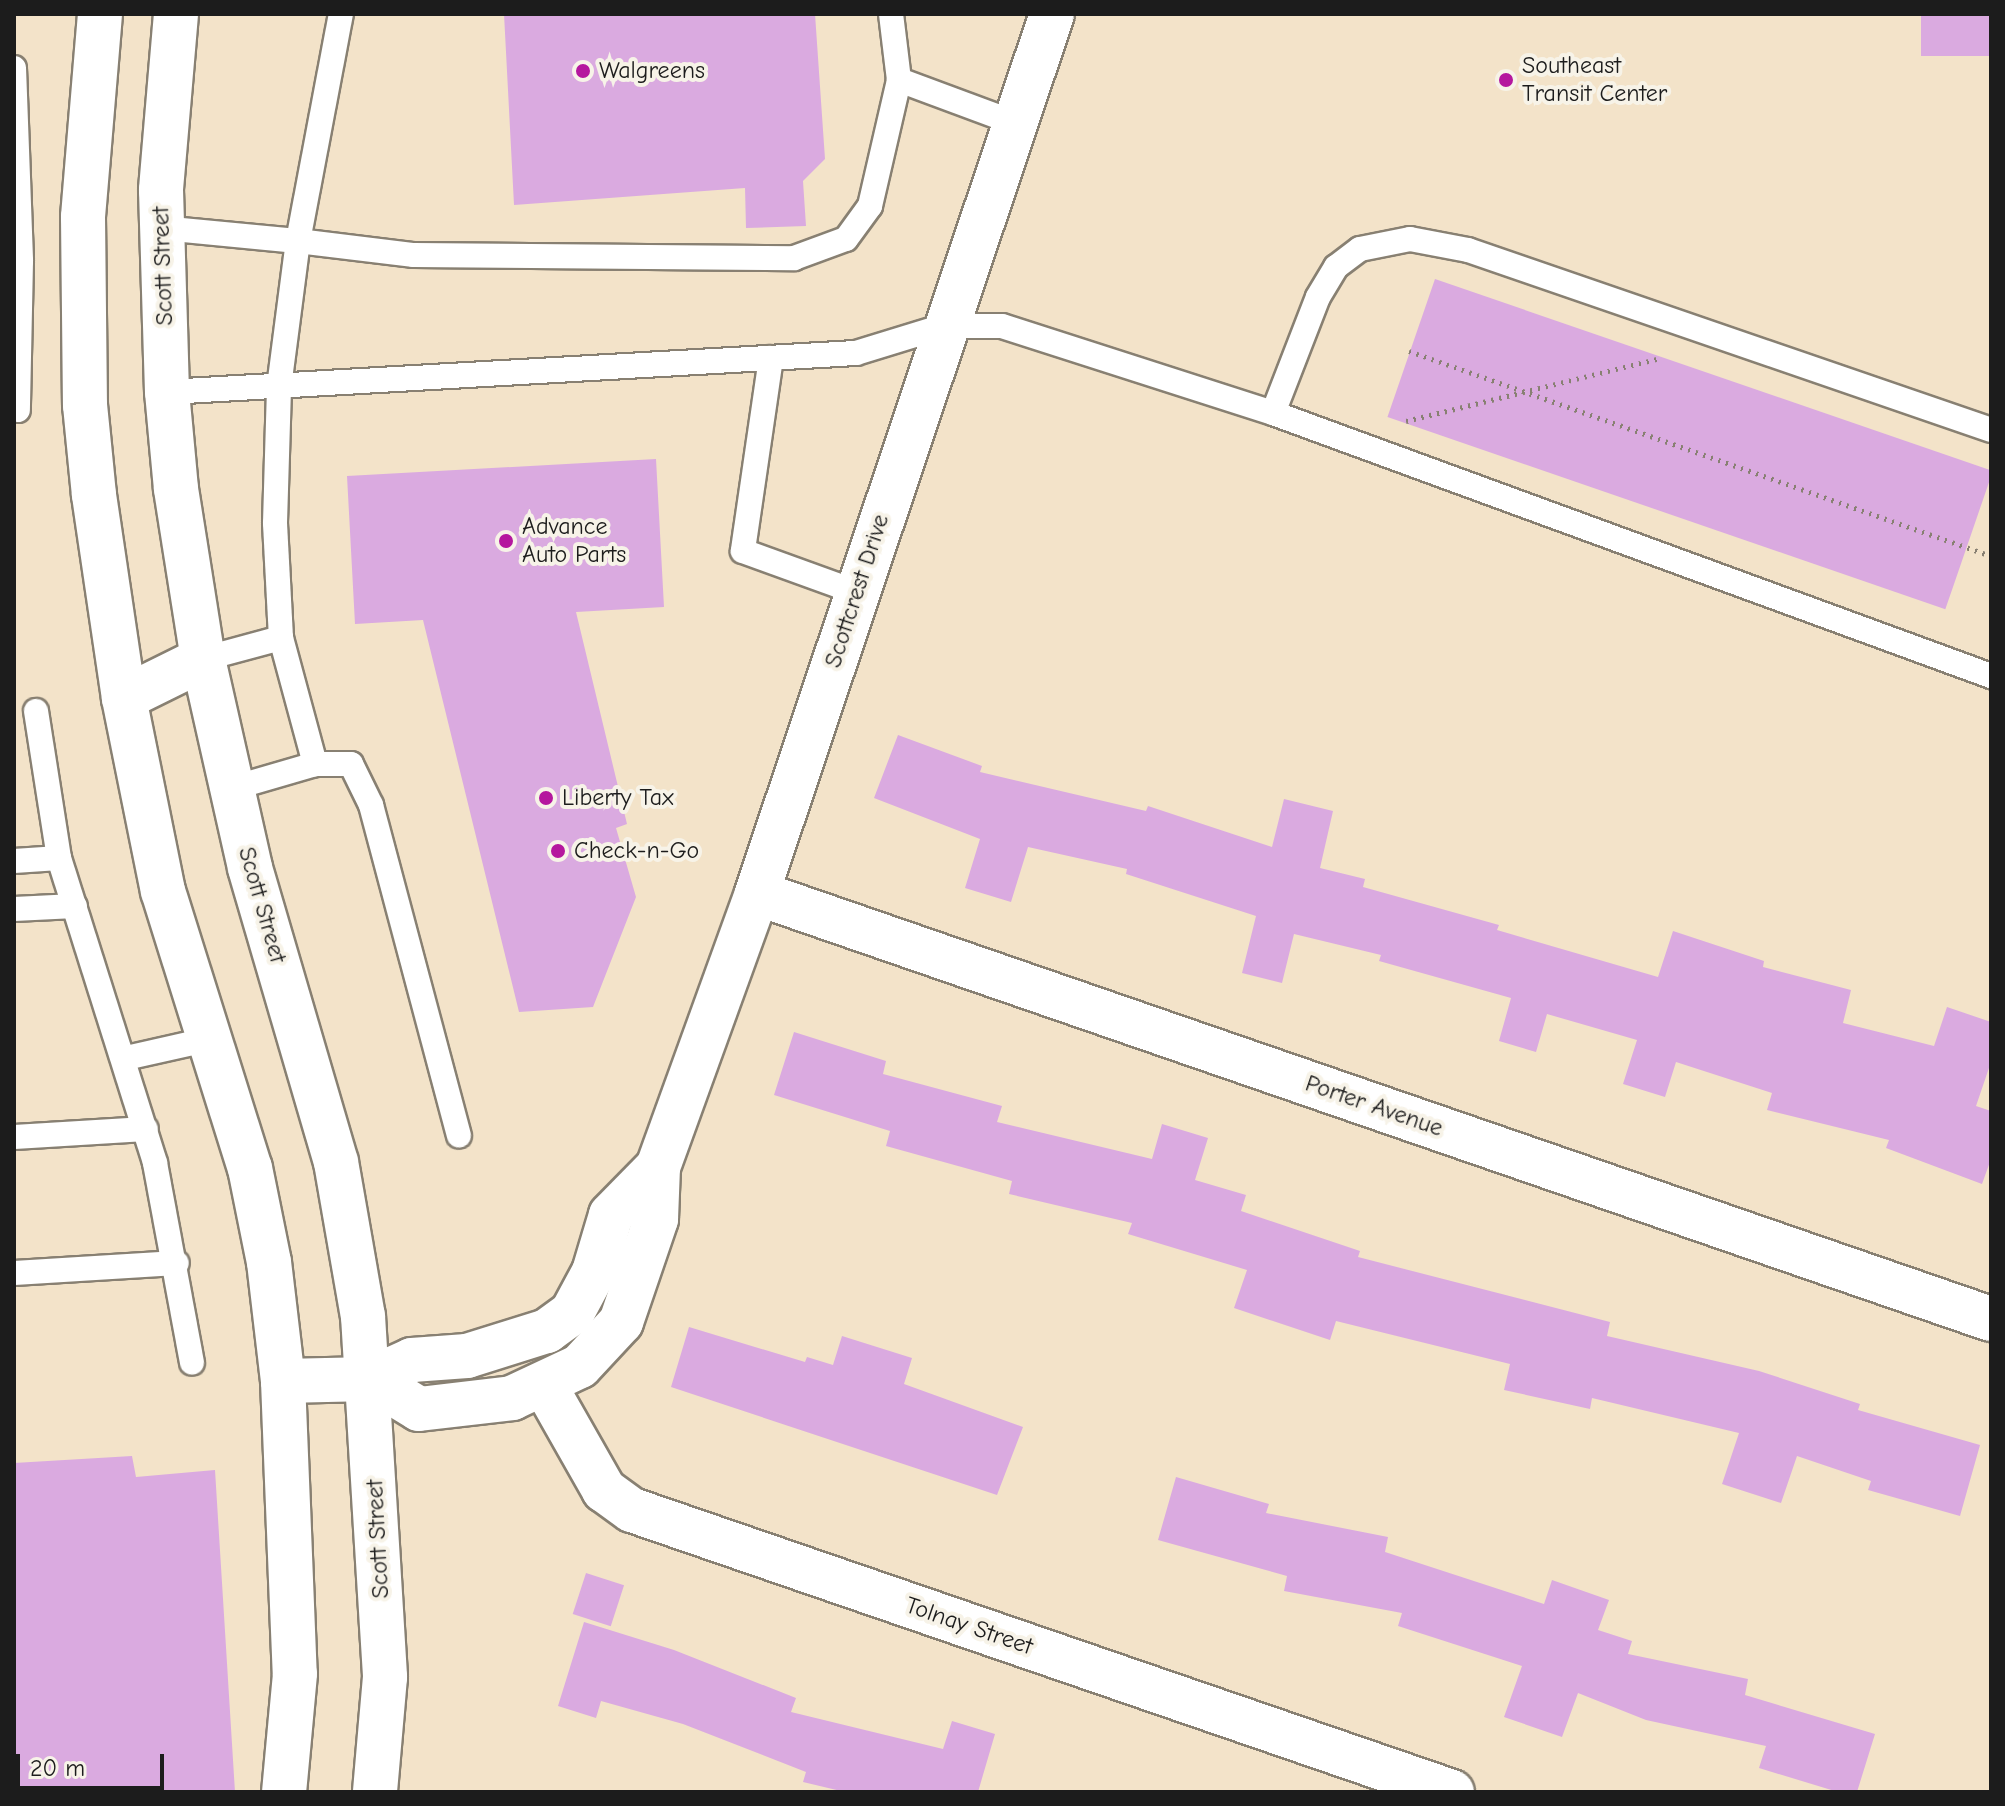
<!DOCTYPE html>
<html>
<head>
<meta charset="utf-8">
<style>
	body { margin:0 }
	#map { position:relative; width:2005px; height:1806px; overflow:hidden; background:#f3e3c9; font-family:"Comic Neue",sans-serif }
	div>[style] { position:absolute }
	.building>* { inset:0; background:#daaae0; transform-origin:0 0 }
	.path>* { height:5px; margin-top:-2.5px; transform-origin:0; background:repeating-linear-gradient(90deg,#888072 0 2px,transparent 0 8px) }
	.roads { filter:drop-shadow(2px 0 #888072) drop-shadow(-2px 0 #888072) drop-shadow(0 2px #888072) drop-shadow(0 -2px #888072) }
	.lane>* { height:24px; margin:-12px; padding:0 12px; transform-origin:12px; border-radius:12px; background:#fff }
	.street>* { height:44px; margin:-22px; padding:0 22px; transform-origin:22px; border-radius:22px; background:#fff }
	.secondary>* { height:44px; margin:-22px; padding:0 22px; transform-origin:22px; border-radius:22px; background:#fff }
	.dots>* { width:22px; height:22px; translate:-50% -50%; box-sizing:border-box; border:4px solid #f7f3e8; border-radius:50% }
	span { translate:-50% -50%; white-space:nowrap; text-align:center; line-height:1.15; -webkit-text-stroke:8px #f7f3e8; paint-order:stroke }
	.poi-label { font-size:24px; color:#1c1c1c }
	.left { translate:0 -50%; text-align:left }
	.street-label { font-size:24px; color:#1c1c1c }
	.frame { position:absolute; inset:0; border:16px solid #1c1c1c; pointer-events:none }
	.scale { position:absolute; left:16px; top:1754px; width:148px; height:36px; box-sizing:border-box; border:4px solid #1c1c1c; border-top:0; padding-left:10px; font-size:24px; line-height:28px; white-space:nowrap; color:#1c1c1c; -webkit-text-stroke:6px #f7f3e8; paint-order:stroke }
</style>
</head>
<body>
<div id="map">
	<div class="building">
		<i style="clip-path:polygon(504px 14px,815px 14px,825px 159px,803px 181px,806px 226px,746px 228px,745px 188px,514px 205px)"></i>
		<i style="left:1921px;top:14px;width:70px;height:42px"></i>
		<i style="left:1435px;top:279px;width:590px;height:146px;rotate:19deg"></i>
		<i style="clip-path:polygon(656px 459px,664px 607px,576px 612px,627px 824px,616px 828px,636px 897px,593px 1007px,519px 1012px,423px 620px,355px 624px,347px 476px)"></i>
		<i style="clip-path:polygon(898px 735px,982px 766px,980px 772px,1146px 811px,1148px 806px,1272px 847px,1284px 799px,1333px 811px,1320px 868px,1365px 879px,1363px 887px,1499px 925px,1497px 930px,1658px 977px,1673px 931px,1764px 961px,1763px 967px,1851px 990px,1843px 1023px,1934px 1046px,1947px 1007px,1991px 1022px,1991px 1062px,1976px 1106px,1991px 1111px,1991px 1159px,1982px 1184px,1886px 1148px,1889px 1140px,1767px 1110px,1772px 1093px,1676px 1062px,1665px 1097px,1623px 1084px,1637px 1040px,1547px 1014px,1536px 1052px,1499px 1041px,1511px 998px,1379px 961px,1381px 955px,1294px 934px,1282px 983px,1242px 973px,1256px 916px,1126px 874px,1127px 869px,1028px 847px,1011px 902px,965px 888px,980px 839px,874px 798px)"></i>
		<i style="clip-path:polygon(794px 1032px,886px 1061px,883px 1074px,1002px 1106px,997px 1122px,1152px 1159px,1162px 1124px,1208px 1138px,1195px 1180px,1246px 1195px,1241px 1211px,1360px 1251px,1358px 1257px,1610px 1322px,1607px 1336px,1759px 1371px,1860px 1404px,1858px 1410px,1980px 1445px,1960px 1516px,1868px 1490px,1871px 1481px,1797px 1456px,1781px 1503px,1722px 1484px,1739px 1433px,1592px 1398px,1590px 1409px,1504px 1390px,1510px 1364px,1336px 1321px,1330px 1340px,1234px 1308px,1247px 1270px,1128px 1234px,1132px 1223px,1009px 1194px,1012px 1181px,886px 1146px,890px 1131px,774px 1095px)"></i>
		<i style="clip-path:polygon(689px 1327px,805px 1362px,807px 1357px,833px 1365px,842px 1336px,912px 1358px,904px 1384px,1023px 1427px,997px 1495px,671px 1387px)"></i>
		<i style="clip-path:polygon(132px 1456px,136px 1477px,215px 1470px,235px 1792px,14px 1792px,14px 1463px)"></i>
		<i style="clip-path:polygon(1176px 1477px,1269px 1504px,1266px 1513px,1388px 1537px,1385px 1552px,1544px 1604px,1552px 1580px,1609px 1600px,1598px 1630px,1632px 1641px,1628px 1654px,1748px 1679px,1745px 1695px,1875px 1734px,1857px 1792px,1838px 1792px,1759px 1768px,1766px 1746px,1646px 1720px,1578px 1693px,1562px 1737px,1504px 1717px,1522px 1666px,1398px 1626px,1402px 1613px,1284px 1591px,1287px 1576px,1158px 1540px)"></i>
		<i style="left:586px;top:1573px;width:40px;height:43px;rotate:18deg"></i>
		<i style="clip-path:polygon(584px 1622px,674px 1650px,796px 1698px,791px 1712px,943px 1749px,952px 1721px,995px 1734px,978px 1792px,845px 1792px,803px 1782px,806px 1772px,683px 1724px,601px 1701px,596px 1718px,558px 1706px)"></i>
	</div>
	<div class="path">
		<i style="left:1409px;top:351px;width:617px;rotate:19.4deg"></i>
		<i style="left:1406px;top:421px;width:263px;rotate:-13.9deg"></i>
	</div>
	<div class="roads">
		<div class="lane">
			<i style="left:14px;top:68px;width:193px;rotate:87.9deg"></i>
			<i style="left:21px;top:261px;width:149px;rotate:91.2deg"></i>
			<i style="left:899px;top:80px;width:124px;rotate:20.3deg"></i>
			<i style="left:162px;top:228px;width:137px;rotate:5.5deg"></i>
			<i style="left:298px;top:241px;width:231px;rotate:-79.3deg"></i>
			<i style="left:771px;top:358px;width:195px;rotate:98.3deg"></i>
			<i style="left:743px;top:551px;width:120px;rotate:19.9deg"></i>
			<i style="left:167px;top:392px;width:690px;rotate:-3.24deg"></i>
			<i style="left:856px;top:353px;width:92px;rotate:-17.1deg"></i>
			<i style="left:944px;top:326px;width:58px"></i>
			<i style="left:1002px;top:326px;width:285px;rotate:17.8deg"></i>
			<i style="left:1273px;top:413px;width:765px;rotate:20.12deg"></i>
			<i style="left:1273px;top:413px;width:124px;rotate:-68.8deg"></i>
			<i style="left:1318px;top:297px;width:35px;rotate:-59deg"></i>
			<i style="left:1336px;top:267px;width:30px;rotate:-37deg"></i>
			<i style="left:1360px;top:249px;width:51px;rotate:-11.3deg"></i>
			<i style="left:1410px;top:239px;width:59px;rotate:10.7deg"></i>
			<i style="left:1468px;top:250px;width:553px;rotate:18.99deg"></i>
			<i style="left:281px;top:638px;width:115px;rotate:-93deg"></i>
			<i style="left:275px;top:523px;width:136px;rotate:-88.3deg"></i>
			<i style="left:279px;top:387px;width:147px;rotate:-82.6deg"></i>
			<i style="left:298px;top:241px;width:117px;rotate:6.9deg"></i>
			<i style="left:414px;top:255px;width:380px;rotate:0.5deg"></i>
			<i style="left:794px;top:258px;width:55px;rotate:-20.1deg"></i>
			<i style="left:846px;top:239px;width:41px;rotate:-54deg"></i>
			<i style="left:870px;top:206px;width:129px;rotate:-77deg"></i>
			<i style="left:899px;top:80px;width:66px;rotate:-96.9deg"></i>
			<i style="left:203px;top:659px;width:81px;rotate:-15.1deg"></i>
			<i style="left:281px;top:638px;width:131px;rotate:74.9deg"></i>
			<i style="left:36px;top:711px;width:149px;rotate:81.1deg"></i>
			<i style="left:59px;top:858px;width:320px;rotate:72.5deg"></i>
			<i style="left:155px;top:1163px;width:203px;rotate:79.5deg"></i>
			<i style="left:233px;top:788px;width:85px;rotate:-16.3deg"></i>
			<i style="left:315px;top:764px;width:36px"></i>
			<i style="left:351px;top:764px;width:46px;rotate:64deg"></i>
			<i style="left:371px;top:805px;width:342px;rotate:75.1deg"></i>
			<i style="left:14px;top:861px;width:45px;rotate:-3.8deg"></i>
			<i style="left:14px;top:909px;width:61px;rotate:-2.8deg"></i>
			<i style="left:126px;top:1058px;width:86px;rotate:-12.7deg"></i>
			<i style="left:14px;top:1137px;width:132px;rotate:-3.5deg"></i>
			<i style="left:14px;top:1273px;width:163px;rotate:-3.5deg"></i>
		</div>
		<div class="street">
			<i style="left:757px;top:893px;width:1305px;rotate:19.05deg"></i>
			<i style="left:370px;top:1379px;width:57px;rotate:31.5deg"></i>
			<i style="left:419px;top:1409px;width:94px;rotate:-6.7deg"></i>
			<i style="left:512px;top:1398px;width:75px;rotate:-25.2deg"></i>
			<i style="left:580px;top:1366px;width:60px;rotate:-47deg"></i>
			<i style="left:621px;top:1322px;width:109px;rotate:-71.2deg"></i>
			<i style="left:656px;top:1219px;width:52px;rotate:-87.8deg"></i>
			<i style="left:658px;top:1167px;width:291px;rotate:-70.1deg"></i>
			<i style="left:757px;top:893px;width:927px;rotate:-71.45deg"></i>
			<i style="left:283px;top:1381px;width:87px;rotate:-1.3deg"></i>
			<i style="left:370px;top:1379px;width:46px;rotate:-24.3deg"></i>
			<i style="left:412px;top:1360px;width:55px;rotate:-4.2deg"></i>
			<i style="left:467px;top:1356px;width:84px;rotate:-17.4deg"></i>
			<i style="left:547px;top:1331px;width:31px;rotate:-36deg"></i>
			<i style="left:572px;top:1313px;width:47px;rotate:-61.8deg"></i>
			<i style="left:594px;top:1272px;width:59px;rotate:-73.4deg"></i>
			<i style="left:611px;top:1215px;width:67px;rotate:-45.6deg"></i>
			<i style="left:545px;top:1386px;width:120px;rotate:60.4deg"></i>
			<i style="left:604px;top:1490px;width:34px;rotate:36deg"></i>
			<i style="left:632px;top:1510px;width:867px;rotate:18.98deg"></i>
		</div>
		<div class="secondary">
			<i style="left:100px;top:14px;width:204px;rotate:94.8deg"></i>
			<i style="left:83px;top:217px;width:188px;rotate:89.4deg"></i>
			<i style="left:85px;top:405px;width:90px;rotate:84.3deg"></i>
			<i style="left:94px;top:495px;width:205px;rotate:81.6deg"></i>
			<i style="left:124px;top:698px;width:197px;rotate:78.6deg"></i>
			<i style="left:163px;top:891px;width:290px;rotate:72.6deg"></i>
			<i style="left:250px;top:1168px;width:96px;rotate:78.6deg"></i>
			<i style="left:269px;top:1262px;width:120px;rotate:83.3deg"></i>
			<i style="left:283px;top:1381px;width:293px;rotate:87.7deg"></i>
			<i style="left:295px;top:1674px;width:119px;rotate:95.3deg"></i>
			<i style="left:176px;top:14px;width:177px;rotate:94.9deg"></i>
			<i style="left:161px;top:190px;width:202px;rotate:88.3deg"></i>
			<i style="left:167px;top:392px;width:97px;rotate:84.7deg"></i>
			<i style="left:176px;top:489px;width:172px;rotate:81deg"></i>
			<i style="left:203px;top:659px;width:214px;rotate:77.3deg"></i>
			<i style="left:250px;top:868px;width:306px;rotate:73.7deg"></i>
			<i style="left:336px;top:1162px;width:156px;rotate:80.1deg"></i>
			<i style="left:363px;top:1316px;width:362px;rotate:86.5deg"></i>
			<i style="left:385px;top:1677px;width:115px;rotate:95deg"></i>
			<i style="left:124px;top:698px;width:88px;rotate:-26.3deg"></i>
		</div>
	</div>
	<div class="dots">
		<i style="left:583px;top:71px;background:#b5179e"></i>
		<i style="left:1506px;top:80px;background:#b5179e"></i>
		<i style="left:506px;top:541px;background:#b5179e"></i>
		<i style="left:546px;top:798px;background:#b5179e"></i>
		<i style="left:558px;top:851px;background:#b5179e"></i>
	</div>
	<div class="poi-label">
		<span class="left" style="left:1522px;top:80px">Southeast<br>Transit Center</span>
		<span class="left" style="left:599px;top:71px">Walgreens</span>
		<span class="left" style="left:522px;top:541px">Advance<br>Auto Parts</span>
		<span class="left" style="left:562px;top:798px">Liberty Tax</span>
		<span class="left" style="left:574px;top:851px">Check-n-Go</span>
	</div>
	<div class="street-label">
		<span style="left:163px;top:266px;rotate:-92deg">Scott Street</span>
		<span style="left:857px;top:591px;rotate:-72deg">Scottcrest Drive</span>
		<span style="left:262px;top:905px;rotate:74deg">Scott Street</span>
		<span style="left:1374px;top:1106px;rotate:19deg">Porter Avenue</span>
		<span style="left:378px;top:1539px;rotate:-93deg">Scott Street</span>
		<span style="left:969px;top:1626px;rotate:19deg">Tolnay Street</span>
	</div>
	<div class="frame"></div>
	<div class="scale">20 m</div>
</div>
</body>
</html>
